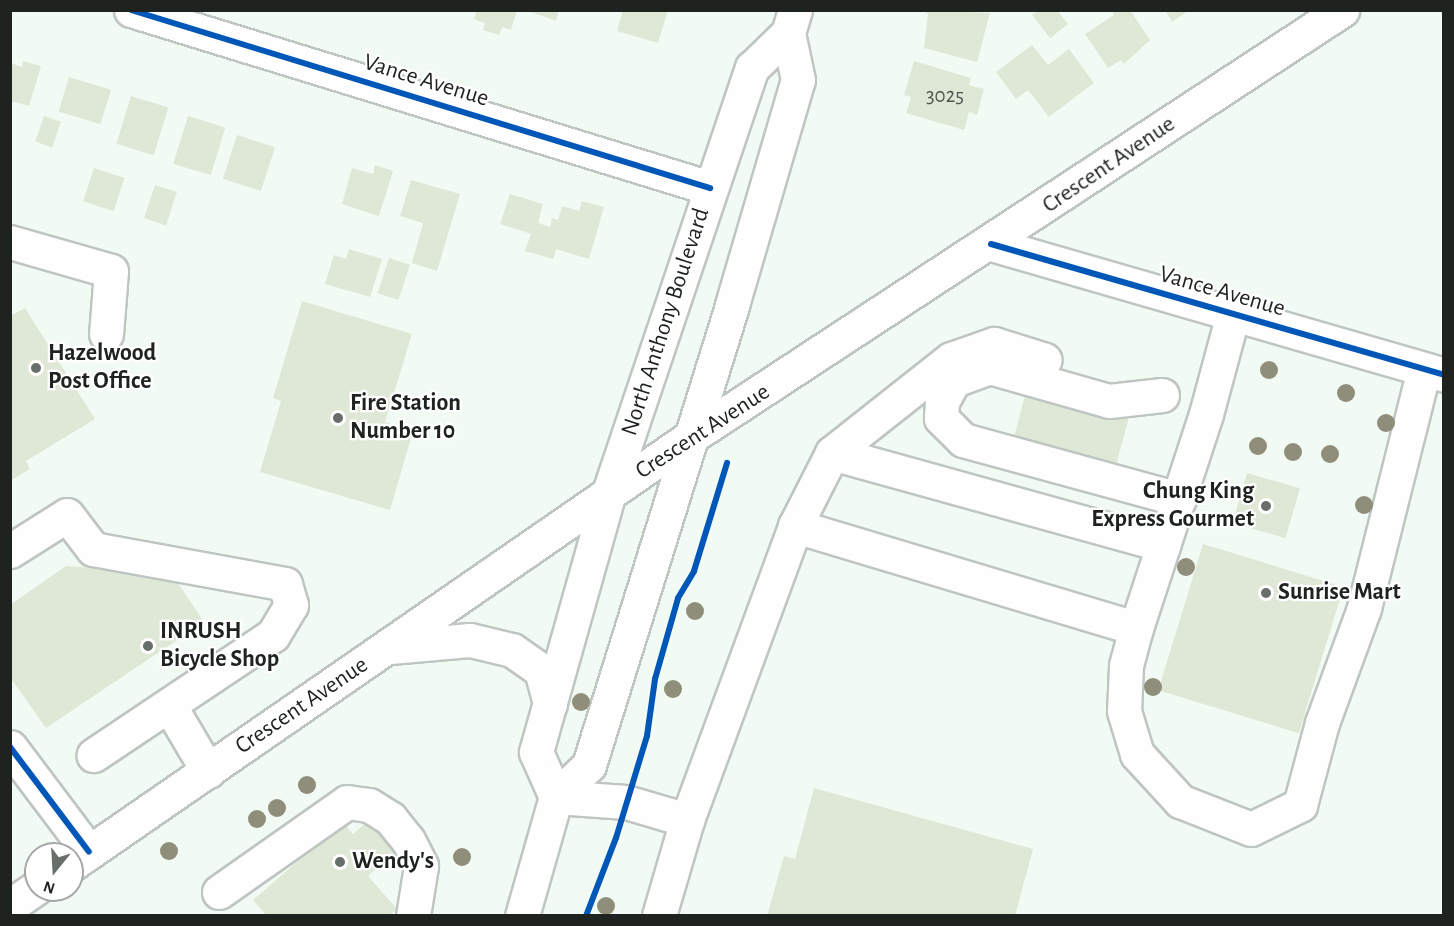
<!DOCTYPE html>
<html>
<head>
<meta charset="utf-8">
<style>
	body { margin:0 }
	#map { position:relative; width:1454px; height:926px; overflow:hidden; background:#f2faf4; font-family:"Alegreya Sans",sans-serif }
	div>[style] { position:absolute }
	.building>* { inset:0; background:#dfe8d7; transform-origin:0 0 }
	.roads { filter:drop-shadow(2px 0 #bfc5c1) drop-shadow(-2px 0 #bfc5c1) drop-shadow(0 2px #bfc5c1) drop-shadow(0 -2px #bfc5c1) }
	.minor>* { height:33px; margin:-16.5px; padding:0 16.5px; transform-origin:16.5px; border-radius:16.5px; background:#fdfefd }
	.major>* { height:33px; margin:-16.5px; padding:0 16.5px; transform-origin:16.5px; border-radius:16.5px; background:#fdfefd }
	.cycleway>* { height:6px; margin:-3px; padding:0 3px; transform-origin:3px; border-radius:3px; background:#0057b8 }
	.trees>* { width:18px; height:18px; margin:-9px; border-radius:50%; background:#8f8e7a }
	.dots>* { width:16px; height:16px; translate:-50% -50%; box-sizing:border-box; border:3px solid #fff; border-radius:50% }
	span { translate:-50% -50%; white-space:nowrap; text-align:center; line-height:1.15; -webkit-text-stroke:4.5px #fff; paint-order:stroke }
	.number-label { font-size:21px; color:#4e544e }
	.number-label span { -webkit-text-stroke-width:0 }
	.street-label { font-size:24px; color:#1e2320 }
	.poi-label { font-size:24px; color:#1e2320; font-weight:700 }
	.left { translate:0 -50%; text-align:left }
	.right { translate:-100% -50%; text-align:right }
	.frame { position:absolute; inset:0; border:12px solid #1e2320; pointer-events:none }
	.north { position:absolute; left:24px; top:842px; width:60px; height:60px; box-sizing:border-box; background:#fff; border:2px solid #a5a7a6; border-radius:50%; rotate:198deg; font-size:16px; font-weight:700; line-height:24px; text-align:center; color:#1e2320 }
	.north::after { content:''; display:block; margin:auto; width:21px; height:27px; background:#686e6a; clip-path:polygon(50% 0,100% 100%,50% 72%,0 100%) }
</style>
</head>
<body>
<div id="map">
	<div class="building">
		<i style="clip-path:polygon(477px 10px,517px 10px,511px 30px,502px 27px,499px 35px,483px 30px,485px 23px,474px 19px)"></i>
		<i style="clip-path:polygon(525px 10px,559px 10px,556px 21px)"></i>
		<i style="clip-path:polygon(623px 10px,668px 10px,658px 43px,617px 31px)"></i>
		<i style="clip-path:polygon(923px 10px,990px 13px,977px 62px,924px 48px,928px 14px)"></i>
		<i style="clip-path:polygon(1038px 10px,1057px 10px,1068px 24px,1050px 38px,1032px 15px)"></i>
		<i style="clip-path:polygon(1111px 10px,1130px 10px,1150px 40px,1124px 64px,1121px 60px,1108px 68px,1085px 34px,1114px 15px)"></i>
		<i style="clip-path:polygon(1165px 10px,1190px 10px,1172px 22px)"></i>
		<i style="clip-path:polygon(1032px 45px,1048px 65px,1069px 49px,1094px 83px,1049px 117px,1028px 90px,1016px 99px,996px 72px)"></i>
		<i style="clip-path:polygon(23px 61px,41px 66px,29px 106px,10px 101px,10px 63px,22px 67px)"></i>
		<i style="clip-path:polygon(914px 61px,971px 78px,969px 85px,984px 89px,977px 115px,969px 112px,964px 130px,906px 113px,911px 97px,904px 95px)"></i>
		<i style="left:69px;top:77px;width:44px;height:36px;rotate:17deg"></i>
		<i style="left:131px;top:96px;width:39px;height:50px;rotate:17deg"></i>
		<i style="left:44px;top:116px;width:18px;height:27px;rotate:19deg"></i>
		<i style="left:188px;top:116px;width:39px;height:50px;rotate:17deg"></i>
		<i style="left:237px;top:135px;width:40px;height:46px;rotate:18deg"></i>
		<i style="clip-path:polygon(375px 165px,393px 171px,379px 216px,342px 204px,352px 168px,373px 174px)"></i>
		<i style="left:94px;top:168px;width:32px;height:35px;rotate:18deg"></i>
		<i style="clip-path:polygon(411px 180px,460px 194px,437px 271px,412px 263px,423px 223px,400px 216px)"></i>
		<i style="left:155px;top:185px;width:23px;height:35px;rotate:18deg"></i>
		<i style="clip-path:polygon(510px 194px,543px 204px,538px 223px,550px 227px,552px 218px,558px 220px,562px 206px,579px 211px,582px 201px,604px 207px,589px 259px,556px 249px,553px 259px,525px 251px,531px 234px,500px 224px)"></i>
		<i style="clip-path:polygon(349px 249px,382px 259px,370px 297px,325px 284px,334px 255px,346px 259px)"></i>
		<i style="left:389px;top:258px;width:22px;height:37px;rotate:18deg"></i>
		<i style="clip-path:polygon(302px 301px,412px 334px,385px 422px,413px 431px,390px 510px,260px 472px,281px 401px,273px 398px)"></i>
		<i style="clip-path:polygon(25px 308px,95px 419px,26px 461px,30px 469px,10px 481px,10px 316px)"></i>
		<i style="left:1026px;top:392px;width:106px;height:51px;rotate:15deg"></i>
		<i style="left:1247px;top:473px;width:55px;height:52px;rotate:16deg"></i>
		<i style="left:1203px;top:544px;width:147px;height:153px;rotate:17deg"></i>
		<i style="clip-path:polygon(66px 566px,172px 574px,204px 622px,46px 728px,10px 677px,10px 605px)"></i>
		<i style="clip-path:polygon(814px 788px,1033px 849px,1015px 916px,767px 916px,784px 856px,795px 859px)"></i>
		<i style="clip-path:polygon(370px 819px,397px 850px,368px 876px,397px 909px,389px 916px,267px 916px,253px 900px,343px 822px,353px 834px)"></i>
	</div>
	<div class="roads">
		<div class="minor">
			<i style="left:131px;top:10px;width:606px;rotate:17.09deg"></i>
			<i style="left:10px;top:242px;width:105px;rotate:16deg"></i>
			<i style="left:111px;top:271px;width:63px;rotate:94.5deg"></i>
			<i style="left:991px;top:244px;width:472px;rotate:16.1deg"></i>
			<i style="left:1233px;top:314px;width:104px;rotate:105.1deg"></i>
			<i style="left:1206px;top:414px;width:225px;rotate:108.1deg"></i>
			<i style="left:1136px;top:628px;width:39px;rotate:105deg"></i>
			<i style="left:1126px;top:666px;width:45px;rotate:92.5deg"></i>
			<i style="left:1124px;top:711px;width:45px;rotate:73.2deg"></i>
			<i style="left:1137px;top:754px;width:64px;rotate:47.5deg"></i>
			<i style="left:1180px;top:801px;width:76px;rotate:21.5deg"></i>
			<i style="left:1251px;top:829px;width:55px;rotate:-26.1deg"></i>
			<i style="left:1300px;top:805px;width:85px;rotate:-75deg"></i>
			<i style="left:1322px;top:723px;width:122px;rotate:-69.9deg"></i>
			<i style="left:1364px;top:608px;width:246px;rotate:-75.9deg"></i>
			<i style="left:1162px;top:395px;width:53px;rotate:173.5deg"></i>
			<i style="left:1109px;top:401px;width:124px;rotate:-164.1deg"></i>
			<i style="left:990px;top:367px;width:38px;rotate:160deg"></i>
			<i style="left:954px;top:380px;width:25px;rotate:119deg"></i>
			<i style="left:942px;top:402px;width:16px;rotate:94deg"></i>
			<i style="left:941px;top:418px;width:31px;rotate:45deg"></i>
			<i style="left:963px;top:440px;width:224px;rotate:15.3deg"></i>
			<i style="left:832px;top:453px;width:344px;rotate:15.5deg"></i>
			<i style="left:795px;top:526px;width:82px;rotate:-63.1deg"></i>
			<i style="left:832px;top:453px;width:152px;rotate:-38.3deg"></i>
			<i style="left:951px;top:359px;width:46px;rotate:-19.2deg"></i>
			<i style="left:994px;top:344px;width:53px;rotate:17.4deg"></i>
			<i style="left:10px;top:551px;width:67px;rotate:-32.3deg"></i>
			<i style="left:67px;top:515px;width:43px;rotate:52.6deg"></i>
			<i style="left:93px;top:549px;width:195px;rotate:10.3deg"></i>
			<i style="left:285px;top:584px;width:22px;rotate:74deg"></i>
			<i style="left:291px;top:605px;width:35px;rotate:121deg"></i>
			<i style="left:273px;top:635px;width:216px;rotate:146.2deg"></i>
			<i style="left:169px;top:705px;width:77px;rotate:59.4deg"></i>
			<i style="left:10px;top:747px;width:131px;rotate:53deg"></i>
			<i style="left:556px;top:797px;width:70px;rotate:4.1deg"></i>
			<i style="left:626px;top:802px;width:64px;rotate:16.4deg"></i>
			<i style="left:687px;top:820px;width:100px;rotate:106.3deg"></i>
			<i style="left:687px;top:820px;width:313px;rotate:-69.8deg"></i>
			<i style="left:795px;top:526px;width:356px;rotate:16.7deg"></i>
			<i style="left:219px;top:892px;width:156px;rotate:-35.1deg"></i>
			<i style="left:347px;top:802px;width:22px;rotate:8deg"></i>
			<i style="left:369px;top:805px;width:25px;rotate:32deg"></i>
			<i style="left:390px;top:818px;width:28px;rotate:51deg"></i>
			<i style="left:408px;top:840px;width:29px;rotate:63deg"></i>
			<i style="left:421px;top:866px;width:51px;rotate:99.1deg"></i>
		</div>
		<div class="major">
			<i style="left:390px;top:647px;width:80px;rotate:-5deg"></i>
			<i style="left:470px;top:640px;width:43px;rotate:13.4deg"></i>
			<i style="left:512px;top:650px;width:35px;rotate:35deg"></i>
			<i style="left:541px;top:670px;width:35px;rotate:75deg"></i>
			<i style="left:556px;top:797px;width:49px;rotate:-114deg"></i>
			<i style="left:536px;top:752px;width:267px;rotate:-74.3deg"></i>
			<i style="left:608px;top:495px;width:451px;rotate:-71.4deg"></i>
			<i style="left:752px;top:68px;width:50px;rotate:-44.2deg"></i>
			<i style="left:788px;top:33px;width:24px;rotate:-73deg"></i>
			<i style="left:72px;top:864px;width:750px;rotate:-34.62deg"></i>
			<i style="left:689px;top:438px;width:781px;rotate:-33.24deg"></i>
			<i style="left:10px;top:906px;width:32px;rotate:-35deg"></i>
			<i style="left:522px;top:916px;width:124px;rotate:-74.1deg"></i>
			<i style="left:556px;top:797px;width:46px;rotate:-44.1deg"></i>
			<i style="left:589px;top:765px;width:482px;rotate:-72.7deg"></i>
			<i style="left:732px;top:305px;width:234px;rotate:-73.7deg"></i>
			<i style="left:798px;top:80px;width:48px;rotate:-102deg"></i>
		</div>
	</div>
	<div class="cycleway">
		<i style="left:131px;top:10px;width:606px;rotate:17.09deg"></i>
		<i style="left:991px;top:244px;width:472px;rotate:16.1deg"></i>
		<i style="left:10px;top:747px;width:131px;rotate:53deg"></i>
		<i style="left:586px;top:916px;width:84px;rotate:-69deg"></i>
		<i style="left:616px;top:838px;width:107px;rotate:-73.1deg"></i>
		<i style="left:647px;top:736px;width:58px;rotate:-82deg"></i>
		<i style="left:655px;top:679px;width:84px;rotate:-74.1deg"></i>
		<i style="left:678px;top:598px;width:31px;rotate:-59deg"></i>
		<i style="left:694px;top:571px;width:113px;rotate:-73deg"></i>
	</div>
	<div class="trees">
		<i style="left:1269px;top:370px"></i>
		<i style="left:1346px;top:393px"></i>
		<i style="left:1386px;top:423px"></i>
		<i style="left:1258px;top:446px"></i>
		<i style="left:1293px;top:452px"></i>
		<i style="left:1330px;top:454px"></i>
		<i style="left:1364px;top:505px"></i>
		<i style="left:1186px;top:567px"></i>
		<i style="left:695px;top:611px"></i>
		<i style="left:1153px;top:687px"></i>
		<i style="left:673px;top:689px"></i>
		<i style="left:581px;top:702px"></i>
		<i style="left:307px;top:785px"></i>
		<i style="left:277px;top:808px"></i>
		<i style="left:257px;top:819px"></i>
		<i style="left:169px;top:851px"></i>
		<i style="left:462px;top:857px"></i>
		<i style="left:606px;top:906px"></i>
	</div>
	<div class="dots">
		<i style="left:36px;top:368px;background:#686e6a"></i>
		<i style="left:338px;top:418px;background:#686e6a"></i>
		<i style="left:1266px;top:506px;background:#686e6a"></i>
		<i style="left:1266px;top:593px;background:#686e6a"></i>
		<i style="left:148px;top:646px;background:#686e6a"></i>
		<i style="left:340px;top:862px;background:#686e6a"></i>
	</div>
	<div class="number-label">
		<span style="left:945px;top:96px">3025</span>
	</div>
	<div class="street-label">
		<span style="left:426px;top:81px;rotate:17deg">Vance Avenue</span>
		<span style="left:1109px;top:165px;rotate:-34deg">Crescent Avenue</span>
		<span style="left:1222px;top:292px;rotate:16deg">Vance Avenue</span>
		<span style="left:666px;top:322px;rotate:-72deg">North Anthony Boulevard</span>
		<span style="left:703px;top:432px;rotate:-33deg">Crescent Avenue</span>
		<span style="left:302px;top:706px;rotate:-34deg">Crescent Avenue</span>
	</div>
	<div class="poi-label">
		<span class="left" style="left:48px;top:368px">Hazelwood<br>Post Office</span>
		<span class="left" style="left:350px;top:418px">Fire Station<br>Number 10</span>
		<span class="right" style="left:1254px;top:506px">Chung King<br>Express Gourmet</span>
		<span class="left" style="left:1278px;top:593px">Sunrise Mart</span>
		<span class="left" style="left:160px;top:646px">INRUSH<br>Bicycle Shop</span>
		<span class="left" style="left:352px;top:862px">Wendy's</span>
	</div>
	<div class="frame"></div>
	<div class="north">N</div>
</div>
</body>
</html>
